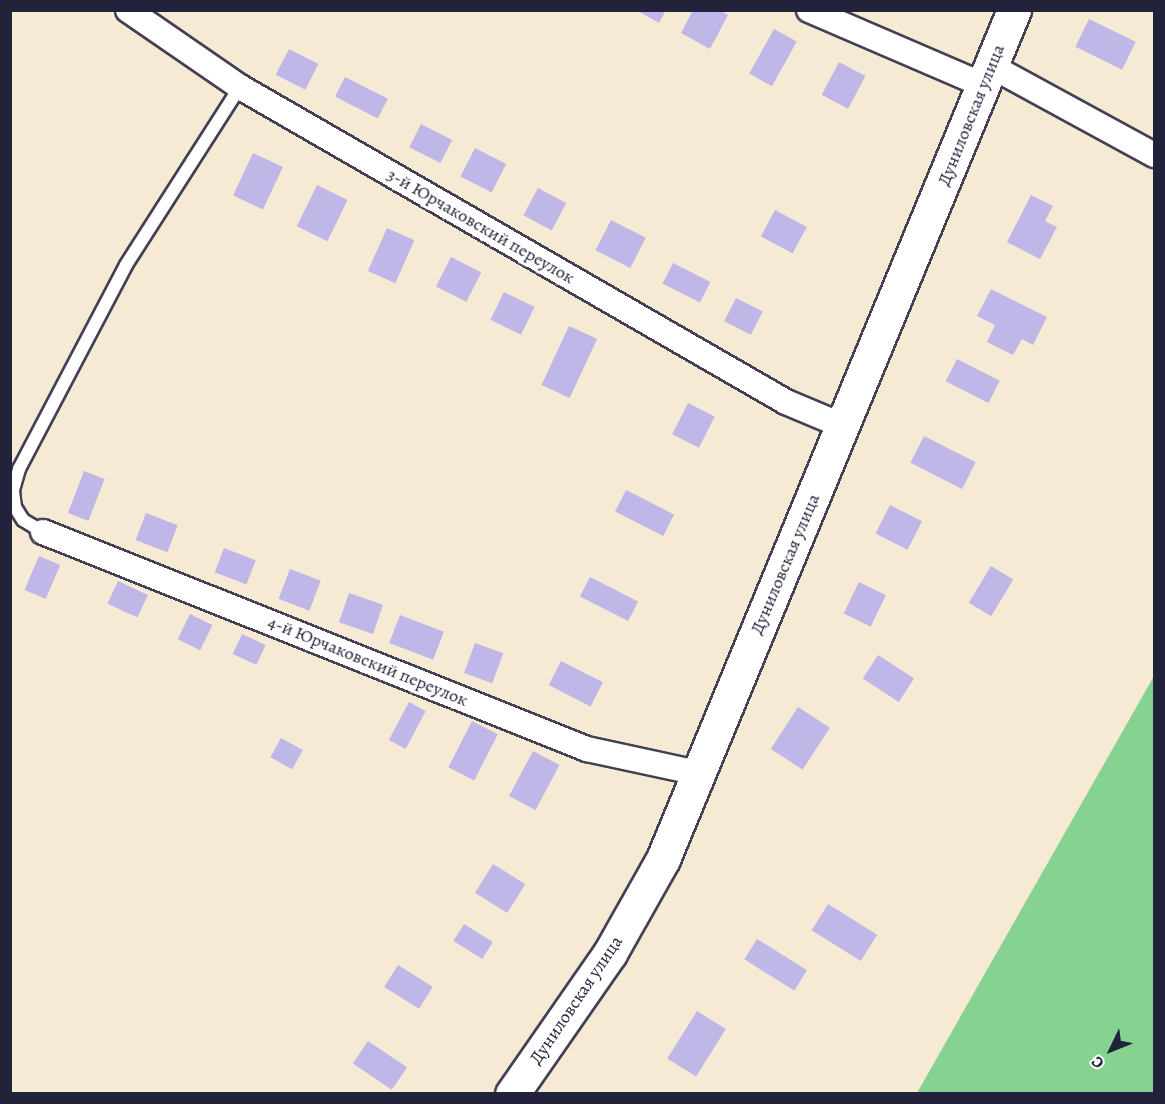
<!DOCTYPE html>
<html>
<head>
<meta charset="utf-8">
<style>
	body { margin:0 }
	#map { position:relative; width:1165px; height:1104px; overflow:hidden; background:#f6ead5; font-family:Alegreya,serif }
	div>[style] { position:absolute }
	.green>* { inset:0; background:#86d290 }
	.building>* { inset:0; background:#bfb7e7; transform-origin:0 0 }
	.roads { filter:drop-shadow(2px 0 #424052) drop-shadow(-2px 0 #424052) drop-shadow(0 2px #424052) drop-shadow(0 -2px #424052) }
	.service>* { height:12px; margin:-6px; padding:0 6px; transform-origin:6px; border-radius:6px; background:#fff }
	.minor>* { height:24px; margin:-12px; padding:0 12px; transform-origin:12px; border-radius:12px; background:#fff }
	.secondary>* { height:33px; margin:-16.5px; padding:0 16.5px; transform-origin:16.5px; border-radius:16.5px; background:#fff }
	span { translate:-50% -50%; white-space:nowrap; text-align:center; line-height:1.15; -webkit-text-stroke:6px #fff; paint-order:stroke }
	.street-label { font-size:18px; color:#22223b }
	.frame { position:absolute; inset:0; border:12px solid #22223b; pointer-events:none }
	.north { position:absolute; left:1081px; top:1020px; width:60px; height:60px; -webkit-text-stroke:4px #fff; paint-order:stroke; rotate:227deg; font-size:16px; font-weight:700; line-height:24px; text-align:center; color:#22223b }
	.north::after { content:''; display:block; margin:auto; width:21px; height:27px; background:#22223b; clip-path:polygon(50% 0,100% 100%,50% 72%,0 100%) }
</style>
</head>
<body>
<div id="map">
	<div class="green">
		<i style="clip-path:polygon(1154px 676px,1154px 1093px,917px 1093px)"></i>
	</div>
	<div class="building">
		<i style="clip-path:polygon(636px 10px,666px 10px,659px 23px)"></i>
		<i style="clip-path:polygon(693px 10px,720px 10px,728px 15px,710px 49px,681px 33px)"></i>
		<i style="left:1089px;top:19px;width:52px;height:31px;rotate:26deg"></i>
		<i style="left:774px;top:29px;width:26px;height:51px;rotate:29deg"></i>
		<i style="left:289px;top:49px;width:33px;height:29px;rotate:27deg"></i>
		<i style="left:839px;top:62px;width:30px;height:37px;rotate:28deg"></i>
		<i style="left:345px;top:77px;width:48px;height:22px;rotate:27deg"></i>
		<i style="left:421px;top:124px;width:35px;height:26px;rotate:27deg"></i>
		<i style="left:475px;top:148px;width:35px;height:32px;rotate:27deg"></i>
		<i style="left:253px;top:153px;width:33px;height:47px;rotate:25deg"></i>
		<i style="left:317px;top:185px;width:34px;height:46px;rotate:26deg"></i>
		<i style="left:538px;top:188px;width:32px;height:31px;rotate:28deg"></i>
		<i style="clip-path:polygon(1031px 195px,1053px 206px,1045px 221px,1057px 227px,1040px 259px,1007px 242px)"></i>
		<i style="left:775px;top:210px;width:36px;height:30px;rotate:28deg"></i>
		<i style="left:611px;top:220px;width:39px;height:34px;rotate:27deg"></i>
		<i style="left:387px;top:228px;width:30px;height:47px;rotate:24deg"></i>
		<i style="left:451px;top:257px;width:34px;height:33px;rotate:27deg"></i>
		<i style="left:673px;top:263px;width:42px;height:23px;rotate:27deg"></i>
		<i style="clip-path:polygon(991px 289px,1047px 317px,1033px 345px,1022px 339px,1013px 355px,987px 342px,995px 325px,977px 316px)"></i>
		<i style="left:504px;top:292px;width:34px;height:31px;rotate:26deg"></i>
		<i style="left:736px;top:298px;width:30px;height:26px;rotate:27deg"></i>
		<i style="left:569px;top:326px;width:31px;height:65px;rotate:25deg"></i>
		<i style="left:957px;top:359px;width:48px;height:25px;rotate:27deg"></i>
		<i style="left:688px;top:403px;width:30px;height:35px;rotate:27deg"></i>
		<i style="left:924px;top:436px;width:58px;height:30px;rotate:27deg"></i>
		<i style="left:84px;top:471px;width:22px;height:45px;rotate:21deg"></i>
		<i style="left:626px;top:490px;width:54px;height:24px;rotate:27deg"></i>
		<i style="left:890px;top:505px;width:36px;height:32px;rotate:27deg"></i>
		<i style="left:146px;top:513px;width:34px;height:29px;rotate:21deg"></i>
		<i style="left:224px;top:548px;width:34px;height:26px;rotate:21deg"></i>
		<i style="left:39px;top:556px;width:23px;height:37px;rotate:23deg"></i>
		<i style="left:991px;top:566px;width:26px;height:43px;rotate:31deg"></i>
		<i style="left:290px;top:569px;width:33px;height:32px;rotate:21deg"></i>
		<i style="left:590px;top:577px;width:54px;height:22px;rotate:27deg"></i>
		<i style="left:118px;top:581px;width:33px;height:25px;rotate:25deg"></i>
		<i style="left:859px;top:582px;width:30px;height:35px;rotate:26deg"></i>
		<i style="left:349px;top:593px;width:36px;height:31px;rotate:19deg"></i>
		<i style="left:190px;top:614px;width:25px;height:28px;rotate:26deg"></i>
		<i style="left:400px;top:615px;width:47px;height:30px;rotate:21deg"></i>
		<i style="left:242px;top:634px;width:26px;height:22px;rotate:25deg"></i>
		<i style="left:475px;top:643px;width:30px;height:32px;rotate:20deg"></i>
		<i style="left:878px;top:655px;width:43px;height:28px;rotate:33deg"></i>
		<i style="left:561px;top:661px;width:47px;height:27px;rotate:27deg"></i>
		<i style="left:409px;top:702px;width:19px;height:43px;rotate:28deg"></i>
		<i style="left:798px;top:707px;width:38px;height:50px;rotate:33deg"></i>
		<i style="left:472px;top:721px;width:29px;height:52px;rotate:27deg"></i>
		<i style="left:281px;top:738px;width:25px;height:22px;rotate:29deg"></i>
		<i style="left:533px;top:751px;width:30px;height:51px;rotate:28deg"></i>
		<i style="left:493px;top:864px;width:38px;height:34px;rotate:32deg"></i>
		<i style="left:828px;top:904px;width:58px;height:31px;rotate:32deg"></i>
		<i style="left:464px;top:924px;width:34px;height:20px;rotate:32deg"></i>
		<i style="left:757px;top:939px;width:59px;height:24px;rotate:32deg"></i>
		<i style="left:398px;top:965px;width:41px;height:26px;rotate:32deg"></i>
		<i style="left:697px;top:1011px;width:34px;height:56px;rotate:32deg"></i>
		<i style="left:368px;top:1041px;width:47px;height:27px;rotate:34deg"></i>
	</div>
	<div class="roads">
		<div class="service">
			<i style="left:43px;top:532px;width:23px;rotate:-149deg"></i>
			<i style="left:23px;top:520px;width:15px;rotate:-122deg"></i>
			<i style="left:15px;top:507px;width:17px;rotate:-97deg"></i>
			<i style="left:13px;top:490px;width:22px;rotate:-74deg"></i>
			<i style="left:19px;top:469px;width:230px;rotate:-62.3deg"></i>
			<i style="left:126px;top:265px;width:211px;rotate:-57.4deg"></i>
		</div>
		<div class="minor">
			<i style="left:128px;top:10px;width:136px;rotate:34.5deg"></i>
			<i style="left:240px;top:87px;width:630px;rotate:29.98deg"></i>
			<i style="left:786px;top:402px;width:62px;rotate:22.8deg"></i>
			<i style="left:809px;top:10px;width:189px;rotate:23.3deg"></i>
			<i style="left:991px;top:66px;width:186px;rotate:28.6deg"></i>
			<i style="left:43px;top:532px;width:586px;rotate:21.75deg"></i>
			<i style="left:587px;top:749px;width:114px;rotate:12.2deg"></i>
		</div>
		<div class="secondary">
			<i style="left:512px;top:1094px;width:172px;rotate:-55.2deg"></i>
			<i style="left:610px;top:953px;width:108px;rotate:-60.6deg"></i>
			<i style="left:663px;top:859px;width:919px;rotate:-67.54deg"></i>
		</div>
	</div>
	<div class="street-label">
		<span style="left:971px;top:115px;rotate:-68deg">Дуниловская улица</span>
		<span style="left:481px;top:226px;rotate:30deg">3-й Юрчаковский переулок</span>
		<span style="left:785px;top:564px;rotate:-67deg">Дуниловская улица</span>
		<span style="left:368px;top:661px;rotate:22deg">4-й Юрчаковский переулок</span>
		<span style="left:576px;top:1000px;rotate:-56deg">Дуниловская улица</span>
	</div>
	<div class="frame"></div>
	<div class="north">С</div>
</div>
</body>
</html>
